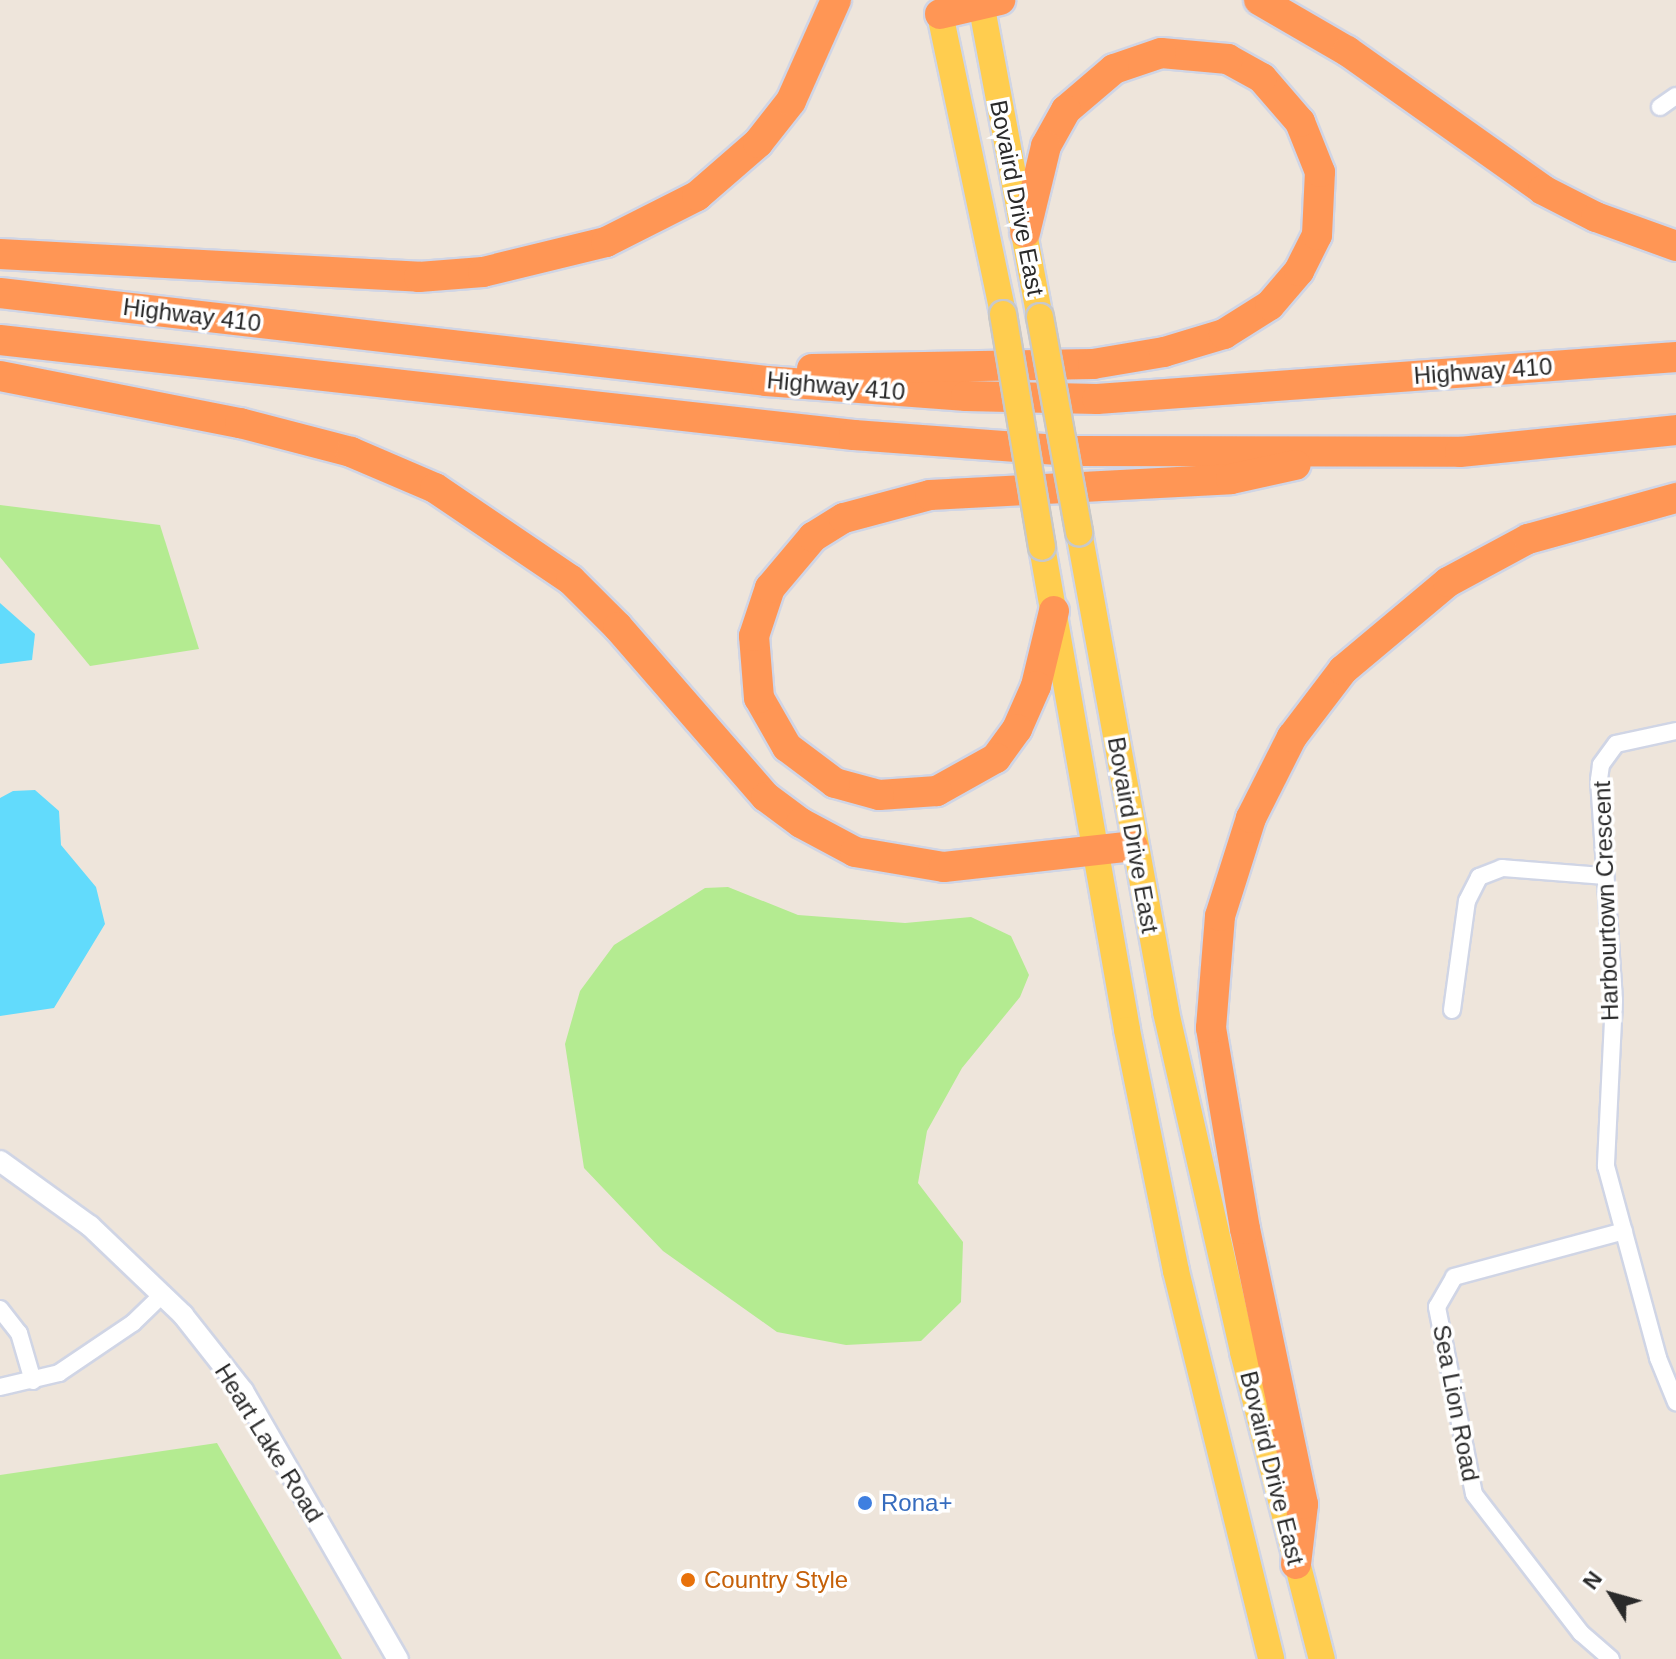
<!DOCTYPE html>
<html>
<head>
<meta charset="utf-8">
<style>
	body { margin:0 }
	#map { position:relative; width:1676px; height:1659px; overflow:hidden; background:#eee5db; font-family:Arial,sans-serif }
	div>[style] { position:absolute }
	.green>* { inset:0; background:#b4eb91 }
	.water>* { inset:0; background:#62dbfc }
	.roads { filter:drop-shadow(2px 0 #d0d5e5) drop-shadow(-2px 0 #d0d5e5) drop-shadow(0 2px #d0d5e5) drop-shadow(0 -2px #d0d5e5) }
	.minor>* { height:16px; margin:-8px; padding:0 8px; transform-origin:8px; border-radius:8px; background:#fff }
	.tertiary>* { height:20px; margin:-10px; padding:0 10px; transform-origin:10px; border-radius:10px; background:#fff }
	.primary>* { height:26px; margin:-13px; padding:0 13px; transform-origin:13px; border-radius:13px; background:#ffcd4f }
	.motorway>* { height:30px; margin:-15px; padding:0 15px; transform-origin:15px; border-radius:15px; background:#ff9655 }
	.bridges { filter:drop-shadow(2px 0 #c8c8c8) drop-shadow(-2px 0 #c8c8c8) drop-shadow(0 2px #c8c8c8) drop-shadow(0 -2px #c8c8c8) }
	.primary-bridge>* { height:26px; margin:-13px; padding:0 13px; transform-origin:13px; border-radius:13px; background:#ffcd4f }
	.dots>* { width:22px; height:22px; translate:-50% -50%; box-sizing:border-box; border:4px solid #fff; border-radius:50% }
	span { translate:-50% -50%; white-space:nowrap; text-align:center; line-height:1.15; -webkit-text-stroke:7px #fff; paint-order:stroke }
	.street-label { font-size:24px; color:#2a2a2a }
	.shop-label { font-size:24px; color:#366cbe }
	.left { translate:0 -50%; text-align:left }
	.food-label { font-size:24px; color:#c56008 }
	.north { position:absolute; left:1572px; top:1555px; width:80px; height:80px; -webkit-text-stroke:6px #fff; paint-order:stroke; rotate:307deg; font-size:22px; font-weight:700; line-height:32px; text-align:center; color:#2a2a2a }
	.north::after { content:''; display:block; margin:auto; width:28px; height:36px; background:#2a2a2a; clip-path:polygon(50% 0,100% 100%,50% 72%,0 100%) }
</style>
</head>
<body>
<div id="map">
	<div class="green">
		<i style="clip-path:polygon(0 505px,160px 525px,199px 649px,90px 666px,0 557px)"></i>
		<i style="clip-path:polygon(728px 887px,798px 915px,905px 923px,971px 917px,1011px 936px,1029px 975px,1020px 997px,962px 1068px,927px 1131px,918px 1183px,963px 1242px,961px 1302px,921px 1341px,846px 1345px,777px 1332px,663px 1251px,584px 1168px,565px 1044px,580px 991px,614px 945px,705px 888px)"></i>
		<i style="clip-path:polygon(217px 1443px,342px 1659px,0 1659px,0 1475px)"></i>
	</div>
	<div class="water">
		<i style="clip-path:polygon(0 603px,35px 634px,32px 660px,0 664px)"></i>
		<i style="clip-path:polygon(35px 790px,59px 811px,61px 845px,96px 887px,105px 924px,54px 1008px,0 1016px,0 798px,13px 791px)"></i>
	</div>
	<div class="roads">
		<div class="minor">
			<i style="left:1660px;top:107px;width:19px;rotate:-35deg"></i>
			<i style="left:1676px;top:731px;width:61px;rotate:167.8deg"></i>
			<i style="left:1616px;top:744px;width:26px;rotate:126deg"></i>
			<i style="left:1601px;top:765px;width:15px;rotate:98deg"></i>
			<i style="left:1599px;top:780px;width:221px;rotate:86.1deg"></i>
			<i style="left:1614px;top:1000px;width:166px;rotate:92.8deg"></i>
			<i style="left:1606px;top:1166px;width:199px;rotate:74.8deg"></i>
			<i style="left:1658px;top:1358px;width:48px;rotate:67.8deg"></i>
			<i style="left:1452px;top:1010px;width:110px;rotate:-82.2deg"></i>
			<i style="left:1467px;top:901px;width:27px;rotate:-63deg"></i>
			<i style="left:1479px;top:877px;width:25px;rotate:-21deg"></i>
			<i style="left:1502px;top:868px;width:102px;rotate:4.5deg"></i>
			<i style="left:0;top:1309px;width:31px;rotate:52deg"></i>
			<i style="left:19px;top:1333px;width:50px;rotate:73.7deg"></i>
			<i style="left:0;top:1387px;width:61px;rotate:-13.3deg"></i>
			<i style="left:59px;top:1373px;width:89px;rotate:-34deg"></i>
			<i style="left:133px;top:1323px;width:42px;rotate:-44deg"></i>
			<i style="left:1611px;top:1659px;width:40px;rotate:-139deg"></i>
			<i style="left:1581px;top:1633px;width:175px;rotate:-127.6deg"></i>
			<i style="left:1474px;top:1494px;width:191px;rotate:-101.2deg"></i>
			<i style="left:1437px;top:1307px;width:34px;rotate:-60deg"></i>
			<i style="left:1454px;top:1277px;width:176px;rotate:-15.1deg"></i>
		</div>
		<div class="tertiary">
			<i style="left:0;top:1161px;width:111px;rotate:35.8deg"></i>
			<i style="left:90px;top:1226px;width:129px;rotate:43.7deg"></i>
			<i style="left:183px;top:1315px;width:97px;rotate:51.7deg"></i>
			<i style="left:243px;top:1391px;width:310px;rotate:60deg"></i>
		</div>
		<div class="primary">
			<i style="left:981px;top:3px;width:319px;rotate:79.4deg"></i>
			<i style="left:940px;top:14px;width:307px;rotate:78.1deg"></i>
			<i style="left:1079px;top:532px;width:488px;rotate:79.7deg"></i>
			<i style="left:1166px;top:1012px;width:349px;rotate:77.2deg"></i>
			<i style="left:1243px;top:1352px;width:317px;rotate:75.6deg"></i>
			<i style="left:1042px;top:547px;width:490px;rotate:80deg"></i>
			<i style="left:1127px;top:1030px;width:246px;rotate:78.5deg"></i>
			<i style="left:1176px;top:1271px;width:399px;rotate:76.2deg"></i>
		</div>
		<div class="motorway">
			<i style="left:1259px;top:0;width:102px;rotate:30.1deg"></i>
			<i style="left:1347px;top:51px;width:240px;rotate:35.3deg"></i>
			<i style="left:1543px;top:190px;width:59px;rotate:27deg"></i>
			<i style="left:1596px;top:217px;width:85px;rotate:19.9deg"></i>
			<i style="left:940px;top:14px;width:62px;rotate:-13.1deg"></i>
			<i style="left:0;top:254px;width:420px;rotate:3.1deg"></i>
			<i style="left:419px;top:277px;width:64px;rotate:-4.5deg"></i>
			<i style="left:483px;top:272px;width:127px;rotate:-13.7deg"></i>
			<i style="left:606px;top:242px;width:102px;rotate:-26.8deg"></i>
			<i style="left:697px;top:196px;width:81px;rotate:-41deg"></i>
			<i style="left:758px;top:143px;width:53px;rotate:-51.8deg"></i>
			<i style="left:791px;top:101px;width:111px;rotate:-66deg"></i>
			<i style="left:0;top:293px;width:771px;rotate:6.55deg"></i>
			<i style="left:766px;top:381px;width:201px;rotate:4.3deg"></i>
			<i style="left:966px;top:396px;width:131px;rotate:1.3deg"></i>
			<i style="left:1097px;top:399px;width:581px;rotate:-4.15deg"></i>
			<i style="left:0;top:340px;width:859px;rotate:6.35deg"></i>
			<i style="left:854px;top:435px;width:221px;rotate:4.2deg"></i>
			<i style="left:1074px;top:451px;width:386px;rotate:0.1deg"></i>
			<i style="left:1460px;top:452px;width:217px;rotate:-5.8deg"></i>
			<i style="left:812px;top:369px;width:281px;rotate:-1deg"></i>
			<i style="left:1093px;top:364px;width:72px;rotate:-9.6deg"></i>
			<i style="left:1164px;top:352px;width:63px;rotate:-16.7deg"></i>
			<i style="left:1224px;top:334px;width:54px;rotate:-32.2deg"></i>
			<i style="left:1270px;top:305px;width:45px;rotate:-49.5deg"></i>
			<i style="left:1299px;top:271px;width:40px;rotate:-63.4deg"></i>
			<i style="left:1317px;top:235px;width:63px;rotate:-87.3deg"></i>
			<i style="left:1320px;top:172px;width:54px;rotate:-111.8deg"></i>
			<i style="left:1300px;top:122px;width:58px;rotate:-130.8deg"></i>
			<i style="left:1262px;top:78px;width:39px;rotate:-151deg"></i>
			<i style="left:1228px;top:59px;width:67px;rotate:-174.9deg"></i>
			<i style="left:1161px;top:53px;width:50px;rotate:161.2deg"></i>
			<i style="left:1114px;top:69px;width:63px;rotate:139.5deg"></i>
			<i style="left:1066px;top:110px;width:41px;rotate:119.1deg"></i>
			<i style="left:1046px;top:146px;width:89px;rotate:103.6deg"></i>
			<i style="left:0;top:376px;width:245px;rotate:11.1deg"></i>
			<i style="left:240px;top:423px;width:115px;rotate:14.6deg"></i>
			<i style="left:351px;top:452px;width:91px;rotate:23.2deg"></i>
			<i style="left:435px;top:488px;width:164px;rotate:34.1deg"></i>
			<i style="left:571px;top:580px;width:66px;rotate:45deg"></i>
			<i style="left:618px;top:627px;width:225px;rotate:49deg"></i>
			<i style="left:766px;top:797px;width:44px;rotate:36.6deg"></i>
			<i style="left:801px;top:823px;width:61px;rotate:28.2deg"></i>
			<i style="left:855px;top:852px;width:90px;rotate:9.6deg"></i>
			<i style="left:944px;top:867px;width:190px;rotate:-6.3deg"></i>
			<i style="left:1054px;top:611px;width:77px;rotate:103.5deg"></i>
			<i style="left:1036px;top:686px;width:47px;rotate:113.8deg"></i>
			<i style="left:1017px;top:729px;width:36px;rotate:126deg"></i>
			<i style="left:996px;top:758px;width:68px;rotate:150.8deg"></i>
			<i style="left:937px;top:791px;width:58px;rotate:176.1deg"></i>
			<i style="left:879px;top:795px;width:46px;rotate:-164.7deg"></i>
			<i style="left:835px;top:783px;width:60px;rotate:-143.1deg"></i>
			<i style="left:787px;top:747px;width:56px;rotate:-119.7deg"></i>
			<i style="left:759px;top:698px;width:62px;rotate:-94.6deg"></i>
			<i style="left:754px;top:636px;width:51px;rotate:-71.6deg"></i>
			<i style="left:770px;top:588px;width:67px;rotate:-49.9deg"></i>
			<i style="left:813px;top:537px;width:36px;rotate:-32deg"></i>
			<i style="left:844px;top:518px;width:89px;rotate:-15deg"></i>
			<i style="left:930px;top:495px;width:301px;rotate:-3deg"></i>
			<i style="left:1231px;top:479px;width:66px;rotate:-12.3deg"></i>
			<i style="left:1296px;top:1564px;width:60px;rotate:-83.3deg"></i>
			<i style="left:1303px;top:1504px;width:281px;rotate:-101.9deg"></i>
			<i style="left:1245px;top:1229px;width:204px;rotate:-99.6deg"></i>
			<i style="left:1211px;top:1028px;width:112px;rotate:-85.4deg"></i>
			<i style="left:1220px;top:916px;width:103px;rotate:-72.4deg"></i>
			<i style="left:1251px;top:818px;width:91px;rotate:-63.2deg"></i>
			<i style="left:1292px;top:737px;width:84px;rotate:-52.7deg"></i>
			<i style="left:1343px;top:670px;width:137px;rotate:-40deg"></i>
			<i style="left:1448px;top:582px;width:91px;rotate:-28.3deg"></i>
			<i style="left:1528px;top:539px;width:154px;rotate:-15.5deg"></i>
		</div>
	</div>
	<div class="bridges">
		<div class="primary-bridge">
			<i style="left:1003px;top:314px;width:236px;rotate:80.5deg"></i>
			<i style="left:1040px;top:317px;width:219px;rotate:79.7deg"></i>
		</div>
	</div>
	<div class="dots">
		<i style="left:865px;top:1503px;background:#3f7fe0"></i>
		<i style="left:688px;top:1580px;background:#e8710a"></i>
	</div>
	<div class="street-label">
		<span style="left:1017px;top:198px;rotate:79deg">Bovaird Drive East</span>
		<span style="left:192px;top:315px;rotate:7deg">Highway 410</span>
		<span style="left:1483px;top:371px;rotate:-4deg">Highway 410</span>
		<span style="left:836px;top:386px;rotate:5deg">Highway 410</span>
		<span style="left:1133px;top:835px;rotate:80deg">Bovaird Drive East</span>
		<span style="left:1606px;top:901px;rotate:-92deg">Harbourtown Crescent</span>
		<span style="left:1456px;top:1403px;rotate:79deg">Sea Lion Road</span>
		<span style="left:269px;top:1443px;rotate:58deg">Heart Lake Road</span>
		<span style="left:1272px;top:1468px;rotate:76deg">Bovaird Drive East</span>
	</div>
	<div class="shop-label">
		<span class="left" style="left:881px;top:1503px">Rona+</span>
	</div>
	<div class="food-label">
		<span class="left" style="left:704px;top:1580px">Country Style</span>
	</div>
	<div class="north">N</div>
</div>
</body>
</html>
